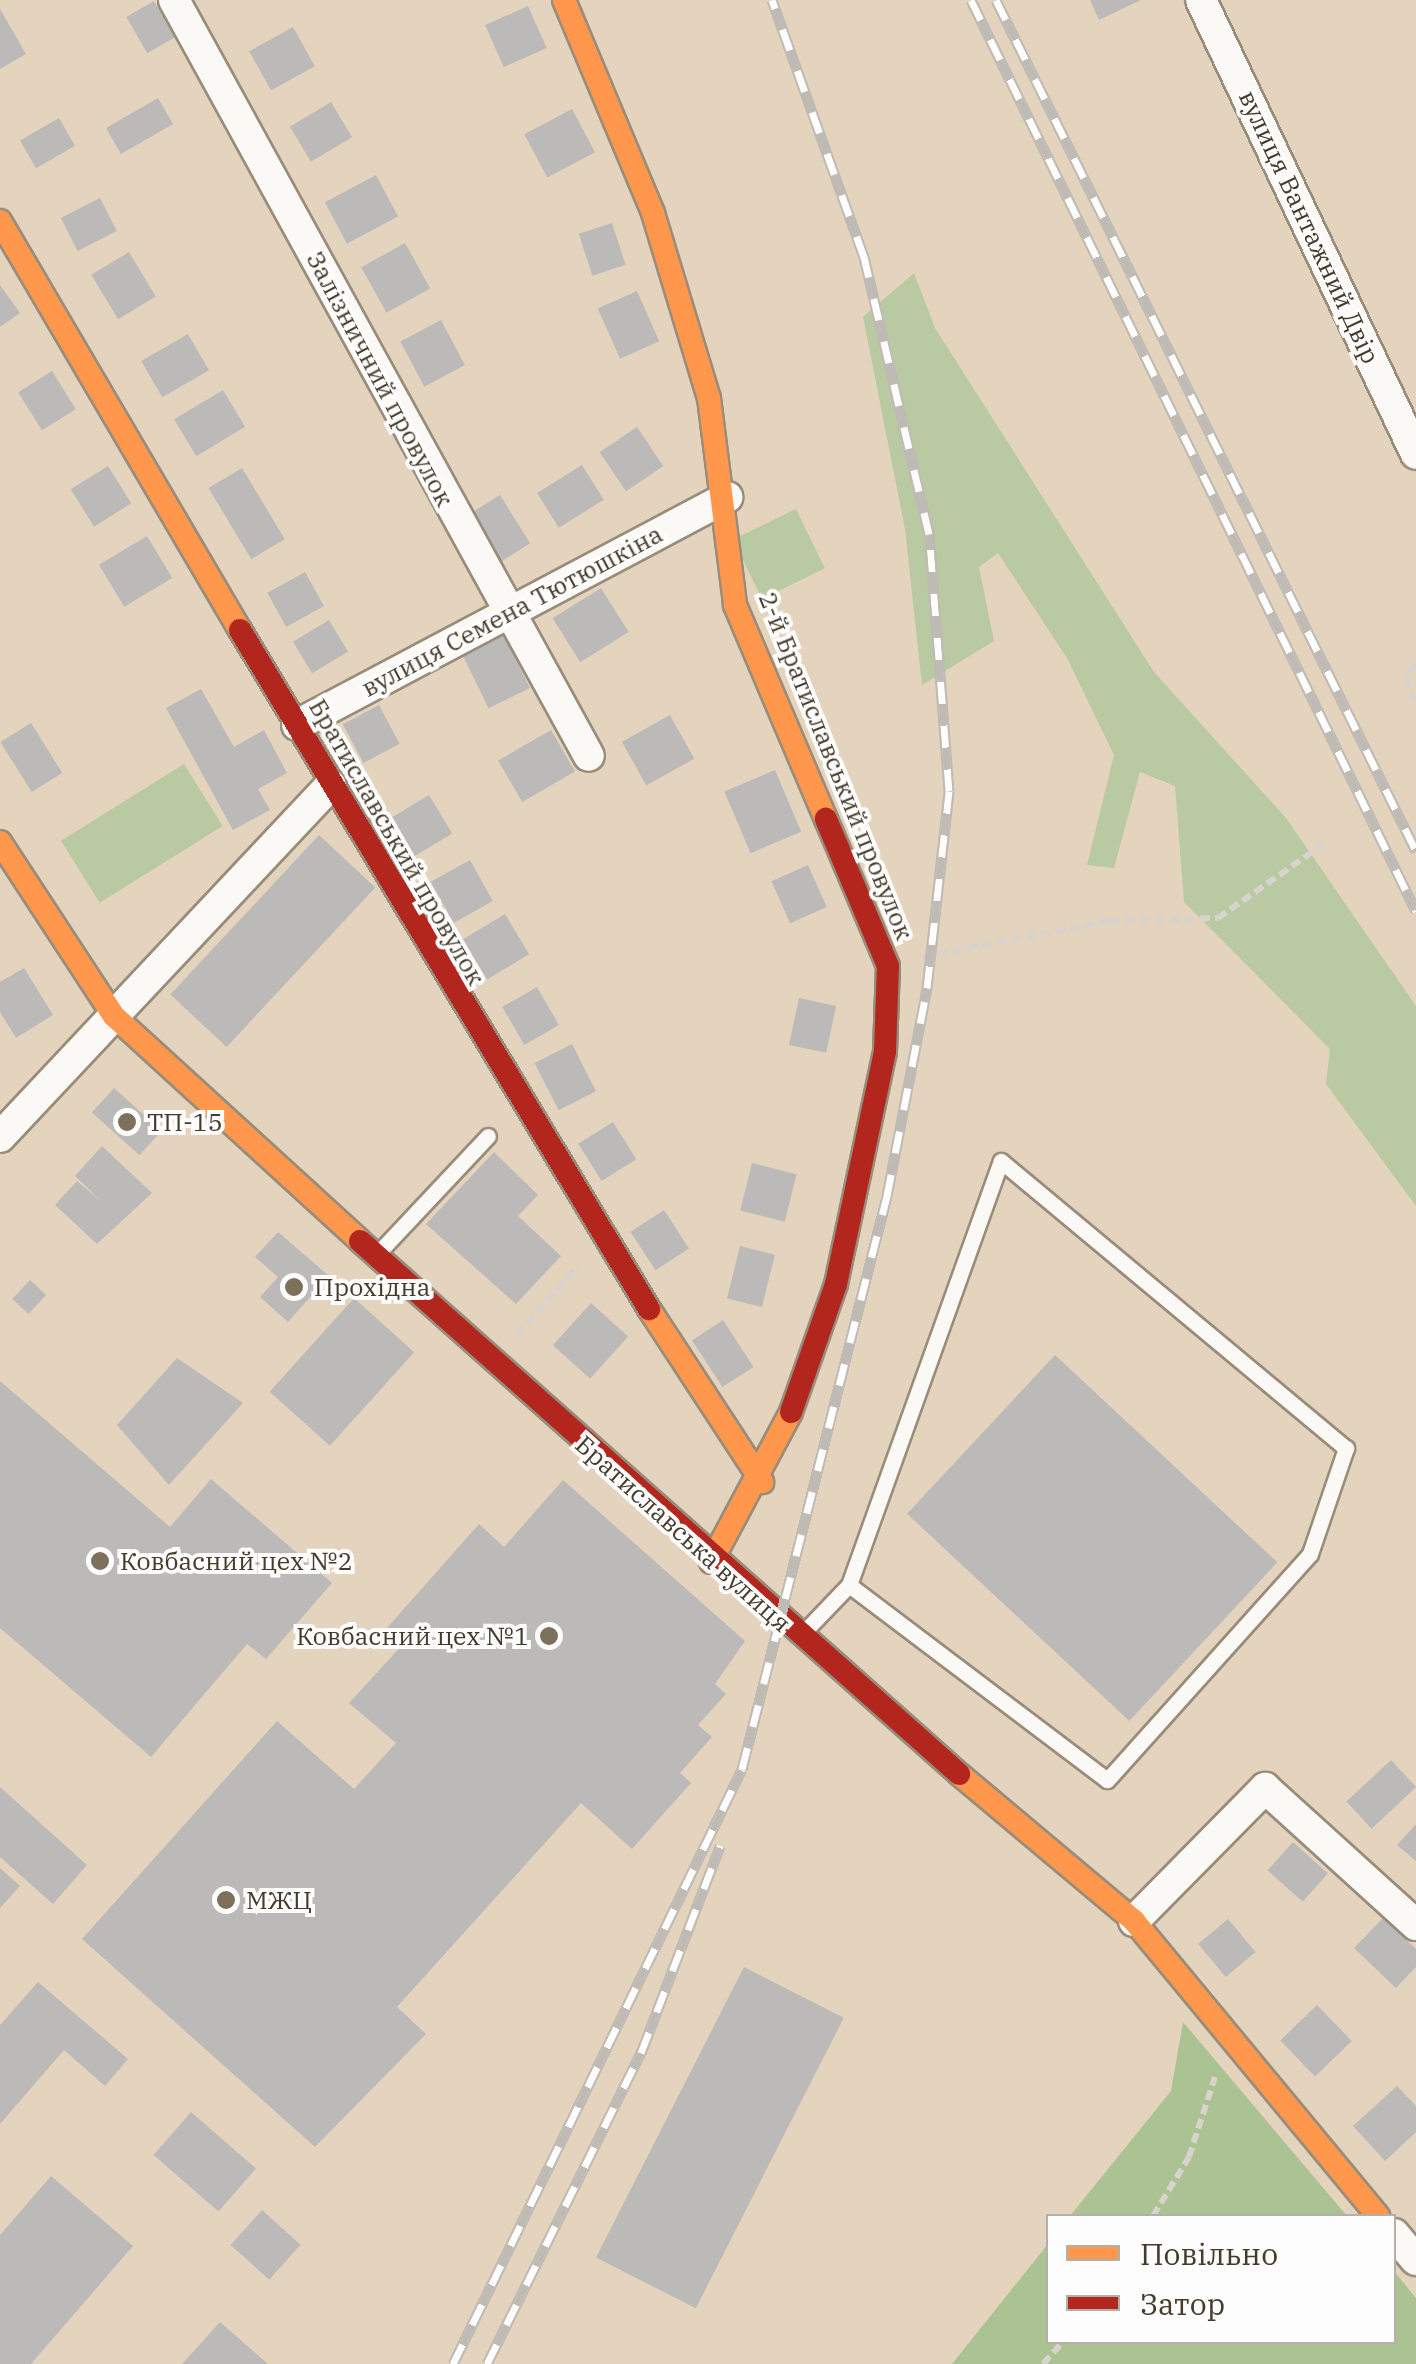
<!DOCTYPE html>
<html>
<head>
<meta charset="utf-8">
<style>
	body { margin:0 }
	#map { position:relative; width:1416px; height:2364px; overflow:hidden; background:#e4d4bd; font-family:"IBM Plex Serif",serif }
	div>[style] { position:absolute }
	.green>* { inset:0; background:#b9c9a2; transform-origin:0 0 }
	.forest>* { inset:0; background:#abc392 }
	.building>* { inset:0; background:#bcbab8; transform-origin:0 0 }
	.path>* { height:6px; margin-top:-3px; transform-origin:0; background:repeating-linear-gradient(90deg,#d8d4cd 0 10px,transparent 0 15px) }
	.roads { filter:drop-shadow(2px 0 #988c7b) drop-shadow(-2px 0 #988c7b) drop-shadow(0 2px #988c7b) drop-shadow(0 -2px #988c7b) }
	.lane>* { height:15px; margin:-7.5px; padding:0 7.5px; transform-origin:7.5px; border-radius:7.5px; background:#fbf9f5 }
	.street>* { height:30px; margin:-15px; padding:0 15px; transform-origin:15px; border-radius:15px; background:#fbf9f5 }
	.slow>* { height:22px; margin:-11px; padding:0 11px; transform-origin:11px; border-radius:11px; background:#ff974d }
	.jam>* { height:22px; margin:-11px; padding:0 11px; transform-origin:11px; border-radius:11px; background:#b3261e }
	.rail>* { height:11px; margin-top:-5.5px; transform-origin:0; background:repeating-linear-gradient(90deg,#fdfdfd 0 22px,#bfbab4 0 44px); box-sizing:border-box; border-block:2px solid #bfbab4 }
	.dots>* { width:28px; height:28px; translate:-50% -50%; box-sizing:border-box; border:5px solid #fdfdfd; border-radius:50% }
	span { translate:-50% -50%; white-space:nowrap; text-align:center; line-height:1.15; -webkit-text-stroke:8px #fdfdfd; paint-order:stroke }
	.street-label { font-size:25px; color:#453b2a }
	.poi-label { font-size:25px; color:#453b2a }
	.left { translate:0 -50%; text-align:left }
	.right { translate:-100% -50%; text-align:right }
	.legend { position:absolute; left:1046px; top:2214px; width:350px; height:130px; box-sizing:border-box; background:#fdfdfd; border:2px solid #b3afa9; margin:0; padding:12px 18px; list-style:none; font-size:30px; color:#453b2a }
	.legend li { display:flex; align-items:center; gap:20px; height:50px }
	.legend b { width:50px; border:2px solid #b3afa9 }
</style>
</head>
<body>
<div id="map">
	<div class="green">
		<i style="clip-path:polygon(914px 273px,935px 328px,1154px 672px,1286px 818px,1416px 1006px,1416px 1206px,1326px 1084px,1330px 1049px,1184px 902px,1175px 786px,1140px 772px,1114px 868px,1087px 865px,1114px 755px,1067px 658px,998px 553px,979px 567px,994px 641px,922px 685px,905px 529px,863px 317px)"></i>
		<i style="left:796px;top:509px;width:66px;height:70px;rotate:64deg"></i>
		<i style="left:184px;top:764px;width:73px;height:145px;rotate:58deg"></i>
	</div>
	<div class="forest">
		<i style="clip-path:polygon(1183px 2022px,1347px 2216px,1070px 2216px,1171px 2091px)"></i>
		<i style="clip-path:polygon(1048px 2244px,1048px 2342px,1394px 2342px,1394px 2271px,1416px 2298px,1416px 2364px,952px 2364px)"></i>
	</div>
	<div class="building">
		<i style="clip-path:polygon(1090px 0,1141px 0,1099px 20px)"></i>
		<i style="left:154px;top:1px;width:42px;height:32px;rotate:60deg"></i>
		<i style="left:528px;top:6px;width:46px;height:47px;rotate:66deg"></i>
		<i style="clip-path:polygon(0 9px,26px 54px,0 69px)"></i>
		<i style="left:293px;top:27px;width:45px;height:50px;rotate:61deg"></i>
		<i style="left:158px;top:98px;width:30px;height:60px;rotate:60deg"></i>
		<i style="left:331px;top:102px;width:41px;height:48px;rotate:59deg"></i>
		<i style="left:572px;top:109px;width:49px;height:54px;rotate:62deg"></i>
		<i style="left:59px;top:118px;width:32px;height:45px;rotate:60deg"></i>
		<i style="left:376px;top:175px;width:47px;height:58px;rotate:62deg"></i>
		<i style="left:100px;top:198px;width:37px;height:44px;rotate:63deg"></i>
		<i style="left:612px;top:223px;width:44px;height:35px;rotate:72deg"></i>
		<i style="left:405px;top:243px;width:52px;height:50px;rotate:61deg"></i>
		<i style="left:129px;top:252px;width:52px;height:44px;rotate:59deg"></i>
		<i style="clip-path:polygon(0 285px,20px 313px,0 327px)"></i>
		<i style="left:637px;top:291px;width:55px;height:43px;rotate:66deg"></i>
		<i style="left:441px;top:320px;width:51px;height:46px;rotate:62deg"></i>
		<i style="left:188px;top:334px;width:42px;height:54px;rotate:60deg"></i>
		<i style="left:52px;top:371px;width:45px;height:40px;rotate:58deg"></i>
		<i style="left:223px;top:390px;width:43px;height:57px;rotate:59deg"></i>
		<i style="left:637px;top:427px;width:47px;height:45px;rotate:56deg"></i>
		<i style="left:582px;top:465px;width:41px;height:53px;rotate:58deg"></i>
		<i style="left:108px;top:466px;width:44px;height:44px;rotate:58deg"></i>
		<i style="left:242px;top:468px;width:83px;height:39px;rotate:59deg"></i>
		<i style="left:500px;top:495px;width:57px;height:36px;rotate:58deg"></i>
		<i style="left:147px;top:536px;width:49px;height:56px;rotate:59deg"></i>
		<i style="left:305px;top:572px;width:39px;height:43px;rotate:61deg"></i>
		<i style="left:601px;top:588px;width:52px;height:57px;rotate:58deg"></i>
		<i style="left:329px;top:620px;width:37px;height:42px;rotate:59deg"></i>
		<i style="left:504px;top:635px;width:59px;height:46px;rotate:64deg"></i>
		<i style="clip-path:polygon(201px 689px,234px 747px,264px 730px,287px 773px,258px 789px,270px 810px,233px 830px,166px 708px)"></i>
		<i style="left:379px;top:705px;width:44px;height:41px;rotate:62deg"></i>
		<i style="left:670px;top:715px;width:50px;height:55px;rotate:61deg"></i>
		<i style="left:31px;top:723px;width:59px;height:36px;rotate:58deg"></i>
		<i style="left:551px;top:730px;width:48px;height:61px;rotate:60deg"></i>
		<i style="left:775px;top:770px;width:67px;height:55px;rotate:67deg"></i>
		<i style="left:429px;top:795px;width:45px;height:44px;rotate:59deg"></i>
		<i style="left:319px;top:835px;width:77px;height:218px;rotate:43deg"></i>
		<i style="left:470px;top:860px;width:47px;height:45px;rotate:61deg"></i>
		<i style="left:808px;top:865px;width:46px;height:40px;rotate:66deg"></i>
		<i style="left:505px;top:914px;width:47px;height:49px;rotate:59deg"></i>
		<i style="clip-path:polygon(24px 968px,53px 1015px,16px 1038px,0 1012px,0 982px)"></i>
		<i style="left:537px;top:987px;width:44px;height:40px;rotate:60deg"></i>
		<i style="left:799px;top:998px;width:38px;height:48px;rotate:12deg"></i>
		<i style="left:572px;top:1044px;width:53px;height:42px;rotate:63deg"></i>
		<i style="left:114px;top:1088px;width:64px;height:33px;rotate:42deg"></i>
		<i style="left:613px;top:1122px;width:44px;height:41px;rotate:58deg"></i>
		<i style="clip-path:polygon(102px 1146px,152px 1193px,97px 1244px,55px 1205px,77px 1181px,101px 1201px,75px 1176px)"></i>
		<i style="clip-path:polygon(494px 1152px,538px 1195px,518px 1216px,561px 1256px,516px 1304px,426px 1224px)"></i>
		<i style="left:752px;top:1163px;width:46px;height:49px;rotate:14deg"></i>
		<i style="left:664px;top:1210px;width:46px;height:40px;rotate:57deg"></i>
		<i style="clip-path:polygon(278px 1232px,329px 1276px,288px 1322px,260px 1297px,278px 1277px,255px 1257px)"></i>
		<i style="left:740px;top:1246px;width:36px;height:54px;rotate:14deg"></i>
		<i style="left:30px;top:1280px;width:22px;height:26px;rotate:43deg"></i>
		<i style="left:354px;top:1298px;width:81px;height:126px;rotate:42deg"></i>
		<i style="left:591px;top:1303px;width:50px;height:57px;rotate:42deg"></i>
		<i style="left:723px;top:1320px;width:56px;height:37px;rotate:57deg"></i>
		<i style="left:1055px;top:1355px;width:304px;height:217px;rotate:43deg"></i>
		<i style="clip-path:polygon(177px 1358px,243px 1403px,169px 1485px,117px 1425px)"></i>
		<i style="clip-path:polygon(0 1381px,170px 1527px,211px 1479px,332px 1583px,266px 1659px,247px 1644px,151px 1757px,0 1628px)"></i>
		<i style="clip-path:polygon(563px 1480px,745px 1641px,715px 1684px,726px 1694px,698px 1725px,712px 1737px,680px 1773px,691px 1783px,632px 1849px,581px 1803px,397px 2007px,426px 2034px,315px 2147px,82px 1939px,277px 1721px,354px 1789px,396px 1743px,349px 1703px,404px 1643px,386px 1629px,479px 1524px,504px 1547px)"></i>
		<i style="left:1391px;top:1760px;width:37px;height:61px;rotate:47deg"></i>
		<i style="clip-path:polygon(0 1787px,87px 1865px,53px 1904px,0 1857px)"></i>
		<i style="clip-path:polygon(1416px 1824px,1416px 1861px,1397px 1845px)"></i>
		<i style="left:1293px;top:1842px;width:47px;height:38px;rotate:42deg"></i>
		<i style="clip-path:polygon(0 1868px,20px 1886px,0 1908px)"></i>
		<i style="clip-path:polygon(1383px 1918px,1416px 1949px,1416px 1967px,1396px 1988px,1354px 1948px)"></i>
		<i style="left:1228px;top:1919px;width:43px;height:39px;rotate:50deg"></i>
		<i style="left:744px;top:1967px;width:112px;height:326px;rotate:27deg"></i>
		<i style="clip-path:polygon(38px 1982px,128px 2059px,105px 2086px,64px 2050px,0 2124px,0 2025px)"></i>
		<i style="left:1317px;top:2005px;width:50px;height:51px;rotate:46deg"></i>
		<i style="clip-path:polygon(1397px 2086px,1416px 2106px,1416px 2132px,1385px 2161px,1353px 2126px)"></i>
		<i style="left:191px;top:2112px;width:86px;height:57px;rotate:41deg"></i>
		<i style="clip-path:polygon(51px 2176px,133px 2246px,31px 2364px,0 2364px,0 2235px)"></i>
		<i style="left:262px;top:2210px;width:52px;height:47px;rotate:42deg"></i>
		<i style="clip-path:polygon(220px 2322px,268px 2364px,182px 2364px)"></i>
	</div>
	<div class="path">
		<i style="left:1416px;top:663px;width:18px;rotate:124deg"></i>
		<i style="left:1406px;top:678px;width:29px;rotate:70deg"></i>
		<i style="left:923px;top:957px;width:190px;rotate:-10.9deg"></i>
		<i style="left:1110px;top:921px;width:108px;rotate:-1.6deg"></i>
		<i style="left:1218px;top:918px;width:131px;rotate:-35deg"></i>
		<i style="left:517px;top:1334px;width:93px;rotate:-48.1deg"></i>
		<i style="left:1153px;top:2216px;width:69px;rotate:-58.6deg"></i>
		<i style="left:1189px;top:2157px;width:84px;rotate:-72deg"></i>
		<i style="left:1043px;top:2364px;width:30px;rotate:-48deg"></i>
	</div>
	<div class="roads">
		<div class="lane">
			<i style="left:379px;top:1252px;width:159px;rotate:-46.8deg"></i>
			<i style="left:801px;top:1635px;width:69px;rotate:-46.2deg"></i>
			<i style="left:849px;top:1585px;width:450px;rotate:-70.3deg"></i>
			<i style="left:1001px;top:1161px;width:449px;rotate:39.8deg"></i>
			<i style="left:1346px;top:1448px;width:112px;rotate:108.8deg"></i>
			<i style="left:1310px;top:1554px;width:304px;rotate:131.9deg"></i>
			<i style="left:1107px;top:1780px;width:323px;rotate:-142.9deg"></i>
		</div>
		<div class="street">
			<i style="left:174px;top:0;width:862px;rotate:61.24deg"></i>
			<i style="left:1201px;top:0;width:502px;rotate:64.66deg"></i>
			<i style="left:297px;top:725px;width:487px;rotate:-27.9deg"></i>
			<i style="left:0;top:1137px;width:483px;rotate:-46.8deg"></i>
			<i style="left:1134px;top:1921px;width:187px;rotate:-45.4deg"></i>
			<i style="left:1265px;top:1788px;width:204px;rotate:42.2deg"></i>
			<i style="left:1394px;top:2234px;width:34px;rotate:50deg"></i>
		</div>
		<div class="slow">
			<i style="left:564px;top:0;width:231px;rotate:67.3deg"></i>
			<i style="left:653px;top:213px;width:193px;rotate:73.2deg"></i>
			<i style="left:709px;top:398px;width:209px;rotate:82.8deg"></i>
			<i style="left:735px;top:605px;width:233px;rotate:67deg"></i>
			<i style="left:0;top:221px;width:474px;rotate:59.6deg"></i>
			<i style="left:0;top:842px;width:208px;rotate:56.8deg"></i>
			<i style="left:114px;top:1016px;width:333px;rotate:42.4deg"></i>
			<i style="left:649px;top:1309px;width:207px;rotate:56.8deg"></i>
			<i style="left:711px;top:1562px;width:170px;rotate:-61.9deg"></i>
			<i style="left:959px;top:1774px;width:229px;rotate:40deg"></i>
			<i style="left:1134px;top:1921px;width:383px;rotate:50.4deg"></i>
		</div>
		<div class="jam">
			<i style="left:240px;top:630px;width:793px;rotate:58.94deg"></i>
			<i style="left:360px;top:1241px;width:802px;rotate:41.66deg"></i>
			<i style="left:791px;top:1412px;width:136px;rotate:-70.6deg"></i>
			<i style="left:836px;top:1284px;width:238px;rotate:-78.1deg"></i>
			<i style="left:885px;top:1051px;width:85px;rotate:-88deg"></i>
			<i style="left:888px;top:966px;width:160px;rotate:-112.9deg"></i>
		</div>
	</div>
	<div class="rail">
		<i style="left:971px;top:0;width:1014px;rotate:63.97deg"></i>
		<i style="left:996px;top:0;width:949px;rotate:63.73deg"></i>
		<i style="left:453px;top:2364px;width:661px;rotate:-64.09deg"></i>
		<i style="left:742px;top:1769px;width:591px;rotate:-75.8deg"></i>
		<i style="left:887px;top:1196px;width:212px;rotate:-79.1deg"></i>
		<i style="left:927px;top:988px;width:198px;rotate:-83.6deg"></i>
		<i style="left:949px;top:791px;width:258px;rotate:-94.4deg"></i>
		<i style="left:929px;top:534px;width:285px;rotate:-103.2deg"></i>
		<i style="left:864px;top:257px;width:273px;rotate:-109.7deg"></i>
		<i style="left:487px;top:2364px;width:347px;rotate:-63.7deg"></i>
		<i style="left:641px;top:2053px;width:222px;rotate:-69.1deg"></i>
	</div>
	<div class="dots">
		<i style="left:127px;top:1122px;background:#7d715d"></i>
		<i style="left:294px;top:1287px;background:#7d715d"></i>
		<i style="left:100px;top:1561px;background:#7d715d"></i>
		<i style="left:549px;top:1636px;background:#7d715d"></i>
		<i style="left:226px;top:1900px;background:#7d715d"></i>
	</div>
	<div class="street-label">
		<span style="left:1309px;top:227px;rotate:65deg">вулиця Вантажний Двір</span>
		<span style="left:380px;top:379px;rotate:62deg">Залізничний провулок</span>
		<span style="left:512px;top:611px;rotate:-28deg">вулиця Семена Тютюшкіна</span>
		<span style="left:836px;top:766px;rotate:68deg">2-й Братиславський провулок</span>
		<span style="left:397px;top:842px;rotate:60deg">Братиславський провулок</span>
		<span style="left:683px;top:1534px;rotate:42deg">Братиславська вулиця</span>
	</div>
	<div class="poi-label">
		<span class="left" style="left:147px;top:1122px">ТП-15</span>
		<span class="left" style="left:314px;top:1287px">Прохідна</span>
		<span class="left" style="left:120px;top:1561px">Ковбасний цех №2</span>
		<span class="right" style="left:529px;top:1636px">Ковбасний цех №1</span>
		<span class="left" style="left:246px;top:1900px">МЖЦ</span>
	</div>
	<ul class="legend">
	<li><b style="height:12px;background:#ff974d"></b>Повільно</li>
	<li><b style="height:12px;background:#b3261e"></b>Затор</li>
	</ul>
</div>
</body>
</html>
